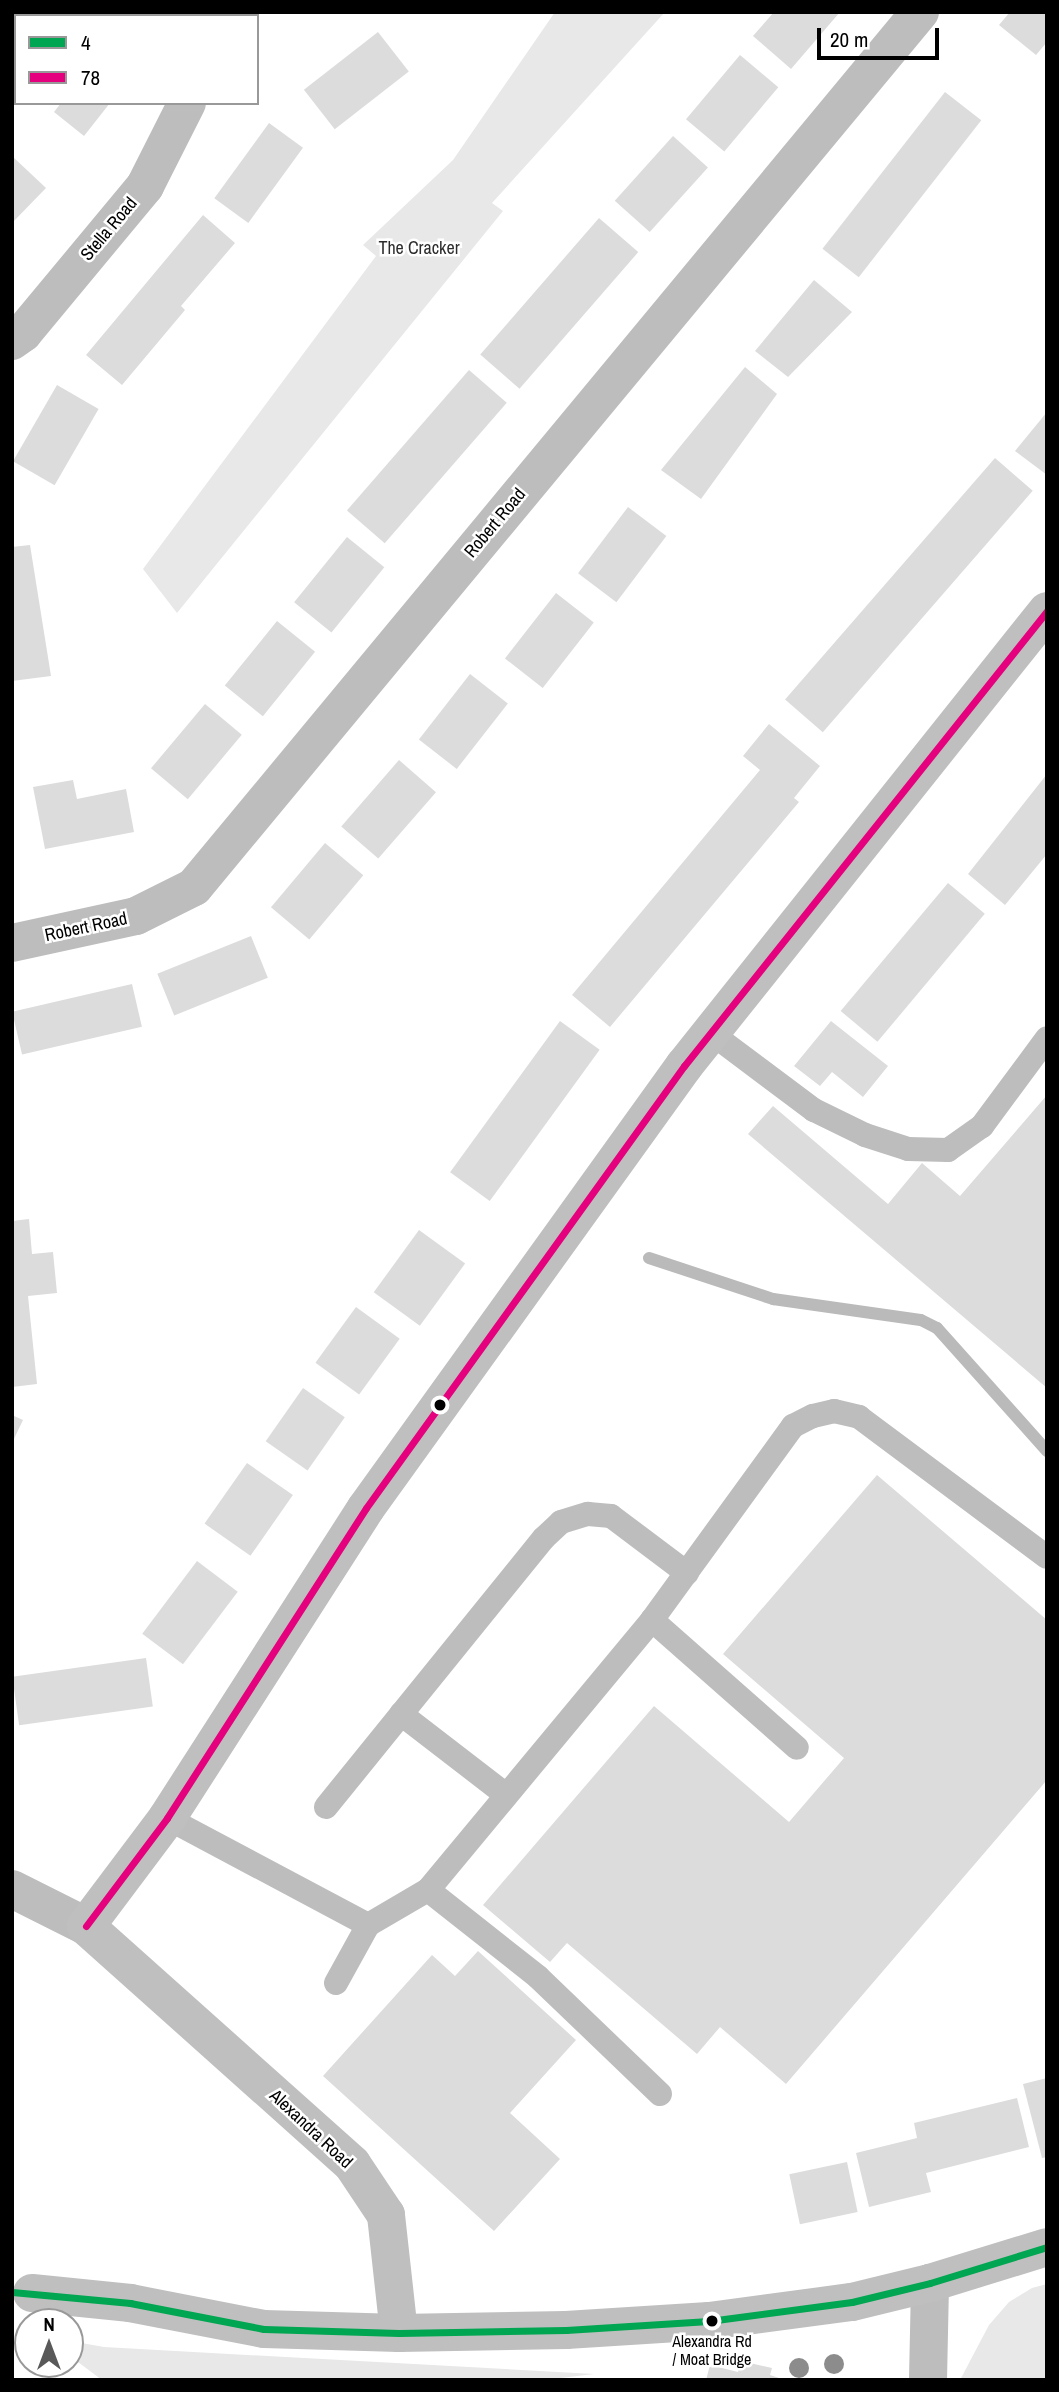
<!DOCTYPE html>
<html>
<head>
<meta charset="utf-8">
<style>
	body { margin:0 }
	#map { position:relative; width:1059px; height:2392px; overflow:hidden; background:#fff; font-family:"Archivo Narrow",sans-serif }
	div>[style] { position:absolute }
	.green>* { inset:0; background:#e8e8e8 }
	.stream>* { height:12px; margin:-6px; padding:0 6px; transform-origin:6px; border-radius:6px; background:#bababa }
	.building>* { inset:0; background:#dcdcdc; transform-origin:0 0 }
	.lane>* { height:24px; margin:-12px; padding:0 12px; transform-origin:12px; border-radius:12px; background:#bdbdbd }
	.street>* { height:38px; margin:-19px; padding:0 19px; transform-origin:19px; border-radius:19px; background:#bdbdbd }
	.secondary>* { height:38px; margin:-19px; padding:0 19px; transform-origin:19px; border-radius:19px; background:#bfbfbf }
	.bus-1>* { height:7px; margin:-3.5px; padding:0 3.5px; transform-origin:3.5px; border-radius:3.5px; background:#00a651 }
	.bus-2>* { height:7px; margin:-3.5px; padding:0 3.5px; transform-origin:3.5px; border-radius:3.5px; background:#e5007d }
	.trees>* { width:20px; height:20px; margin:-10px; border-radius:50%; background:#8c8c8c }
	.dots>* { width:19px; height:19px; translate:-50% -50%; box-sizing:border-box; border:4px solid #fff; border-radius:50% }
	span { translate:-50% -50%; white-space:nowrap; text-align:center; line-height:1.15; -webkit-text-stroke:5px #fff; paint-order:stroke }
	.bus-label { font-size:16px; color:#000 }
	.street-label { font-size:18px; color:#000 }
	.park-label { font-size:18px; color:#2d2d2d }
	.frame { position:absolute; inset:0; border:14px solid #000; pointer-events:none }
	.legend { position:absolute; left:14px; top:14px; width:245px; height:91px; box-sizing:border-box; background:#fff; border:2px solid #999; margin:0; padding:9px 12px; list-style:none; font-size:21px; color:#000 }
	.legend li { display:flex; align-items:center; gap:14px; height:35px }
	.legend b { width:35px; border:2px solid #999 }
	.north { position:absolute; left:14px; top:2308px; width:70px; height:70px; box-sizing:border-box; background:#fff; border:2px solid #999; border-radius:50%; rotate:0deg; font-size:19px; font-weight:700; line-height:28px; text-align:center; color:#000 }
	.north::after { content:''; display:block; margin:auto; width:24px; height:32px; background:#595959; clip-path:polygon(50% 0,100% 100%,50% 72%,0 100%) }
	.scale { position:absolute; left:817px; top:28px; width:122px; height:32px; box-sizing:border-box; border:4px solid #000; border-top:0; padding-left:9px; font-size:21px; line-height:24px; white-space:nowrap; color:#000; -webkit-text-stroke:5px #fff; paint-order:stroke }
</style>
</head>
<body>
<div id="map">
	<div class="green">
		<i style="clip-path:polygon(555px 12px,665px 12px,492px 203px,503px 211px,177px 613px,143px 569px,376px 256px,363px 245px,453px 160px)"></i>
		<i style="clip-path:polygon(1047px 2284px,1047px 2380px,960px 2380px,989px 2325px,1009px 2302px,1032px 2288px)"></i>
		<i style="clip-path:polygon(70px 2341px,104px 2347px,594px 2374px,544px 2380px,102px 2380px,70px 2356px)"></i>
	</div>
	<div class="stream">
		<i style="left:649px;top:1258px;width:131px;rotate:18.3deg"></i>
		<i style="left:773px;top:1299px;width:149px;rotate:8.1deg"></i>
		<i style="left:921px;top:1320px;width:18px;rotate:27deg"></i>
		<i style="left:937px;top:1328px;width:165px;rotate:48.2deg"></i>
	</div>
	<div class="building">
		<i style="clip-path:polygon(774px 12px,840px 12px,791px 69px,753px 36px)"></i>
		<i style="clip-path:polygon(1010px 12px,1047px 12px,1047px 42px,1036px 55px,999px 25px)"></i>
		<i style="left:378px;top:32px;width:50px;height:94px;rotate:52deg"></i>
		<i style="left:740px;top:55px;width:50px;height:84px;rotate:40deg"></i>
		<i style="left:945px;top:92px;width:46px;height:199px;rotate:38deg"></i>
		<i style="clip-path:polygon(61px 103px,110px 103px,84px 136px,54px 112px)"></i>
		<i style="left:269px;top:123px;width:42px;height:93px;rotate:36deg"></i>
		<i style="left:673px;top:136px;width:47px;height:87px;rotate:42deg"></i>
		<i style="clip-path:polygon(12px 156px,46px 188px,12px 223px)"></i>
		<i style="clip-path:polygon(203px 215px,235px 243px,181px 306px,185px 310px,122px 385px,86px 355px)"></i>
		<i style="left:599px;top:218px;width:52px;height:181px;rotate:41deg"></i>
		<i style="clip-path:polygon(814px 280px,852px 312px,788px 377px,755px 351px)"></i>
		<i style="clip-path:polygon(745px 367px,777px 394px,701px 499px,661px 470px)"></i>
		<i style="left:469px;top:370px;width:50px;height:186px;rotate:41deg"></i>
		<i style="left:57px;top:385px;width:48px;height:88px;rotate:30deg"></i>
		<i style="clip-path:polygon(1047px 412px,1047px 475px,1015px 451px)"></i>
		<i style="left:995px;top:458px;width:50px;height:320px;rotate:41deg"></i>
		<i style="left:628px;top:507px;width:48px;height:83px;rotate:37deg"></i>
		<i style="left:347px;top:537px;width:48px;height:84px;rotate:39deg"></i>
		<i style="clip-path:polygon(30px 545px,51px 676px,12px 681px,12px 547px)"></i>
		<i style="left:556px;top:593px;width:48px;height:83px;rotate:38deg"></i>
		<i style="left:277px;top:621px;width:49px;height:83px;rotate:39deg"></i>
		<i style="left:470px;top:674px;width:48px;height:83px;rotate:38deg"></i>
		<i style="left:205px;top:704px;width:48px;height:84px;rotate:40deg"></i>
		<i style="clip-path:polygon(769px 724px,820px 766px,794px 798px,799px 802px,610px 1027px,572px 995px,760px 770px,743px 756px)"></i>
		<i style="left:399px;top:760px;width:49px;height:88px;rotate:41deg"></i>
		<i style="clip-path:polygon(1047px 774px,1047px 854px,1005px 905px,968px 874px)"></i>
		<i style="clip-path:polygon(73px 780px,77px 799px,126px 789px,134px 832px,45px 849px,33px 787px)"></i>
		<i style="left:325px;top:843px;width:50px;height:84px;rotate:40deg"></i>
		<i style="left:948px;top:883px;width:48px;height:167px;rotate:40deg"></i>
		<i style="left:251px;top:936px;width:45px;height:101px;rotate:68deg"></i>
		<i style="left:132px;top:984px;width:44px;height:123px;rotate:77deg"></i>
		<i style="left:560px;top:1021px;width:49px;height:187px;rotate:36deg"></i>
		<i style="clip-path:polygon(831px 1021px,888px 1066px,863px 1097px,832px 1072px,820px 1086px,794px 1066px)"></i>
		<i style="clip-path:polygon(1047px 1095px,1047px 1388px,748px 1134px,773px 1106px,888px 1204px,922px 1163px,960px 1196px)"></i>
		<i style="clip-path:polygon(29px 1219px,32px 1254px,53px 1252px,57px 1293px,28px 1296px,37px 1384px,12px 1387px,12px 1221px)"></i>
		<i style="left:419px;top:1230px;width:57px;height:77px;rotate:36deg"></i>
		<i style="left:356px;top:1307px;width:54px;height:69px;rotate:36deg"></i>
		<i style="left:303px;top:1388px;width:51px;height:65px;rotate:35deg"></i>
		<i style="clip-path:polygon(12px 1415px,23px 1420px,12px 1443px)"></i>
		<i style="left:247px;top:1463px;width:56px;height:74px;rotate:35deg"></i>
		<i style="clip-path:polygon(877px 1475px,1047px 1620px,1047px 1780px,786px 2084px,720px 2027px,697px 2054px,567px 1943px,550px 1962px,483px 1905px,654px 1706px,789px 1822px,844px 1758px,723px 1654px)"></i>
		<i style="left:197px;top:1561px;width:51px;height:91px;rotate:37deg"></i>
		<i style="left:146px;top:1658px;width:49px;height:135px;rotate:82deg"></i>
		<i style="clip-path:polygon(478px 1951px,576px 2040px,510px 2113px,560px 2159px,494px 2231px,323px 2076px,432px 1955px,455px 1976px)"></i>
		<i style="clip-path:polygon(1047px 2078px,1047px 2157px,1042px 2158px,1023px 2084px)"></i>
		<i style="clip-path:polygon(1017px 2098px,1029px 2147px,926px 2173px,931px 2192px,869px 2207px,856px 2153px,917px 2138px,914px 2123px)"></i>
		<i style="left:847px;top:2162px;width:51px;height:59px;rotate:78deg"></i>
		<i style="clip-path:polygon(741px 2361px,772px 2368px,770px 2375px,785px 2380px,706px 2380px,710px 2365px,738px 2372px)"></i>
	</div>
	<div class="lane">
		<i style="left:711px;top:1033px;width:129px;rotate:36.8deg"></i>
		<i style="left:814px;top:1110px;width:57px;rotate:26.1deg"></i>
		<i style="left:865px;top:1135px;width:45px;rotate:18deg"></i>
		<i style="left:908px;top:1149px;width:40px;rotate:1.4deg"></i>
		<i style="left:948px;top:1150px;width:42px;rotate:-35.2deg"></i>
		<i style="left:982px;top:1126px;width:109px;rotate:-53.5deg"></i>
		<i style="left:652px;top:1620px;width:193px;rotate:41.4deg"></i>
		<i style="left:401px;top:1714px;width:133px;rotate:37.6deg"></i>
		<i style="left:326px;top:1807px;width:346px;rotate:-51deg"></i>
		<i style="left:544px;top:1538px;width:23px;rotate:-43deg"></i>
		<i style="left:561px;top:1522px;width:28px;rotate:-17deg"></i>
		<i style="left:588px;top:1514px;width:23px;rotate:5deg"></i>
		<i style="left:611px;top:1516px;width:95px;rotate:36.9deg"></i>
		<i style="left:167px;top:1818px;width:228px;rotate:28deg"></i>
		<i style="left:368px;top:1925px;width:69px;rotate:-30.3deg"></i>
		<i style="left:428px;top:1890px;width:351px;rotate:-50.3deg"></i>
		<i style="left:652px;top:1620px;width:240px;rotate:-54deg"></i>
		<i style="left:793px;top:1426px;width:22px;rotate:-27deg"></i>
		<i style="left:813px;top:1416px;width:22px;rotate:-13deg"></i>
		<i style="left:834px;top:1411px;width:26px;rotate:13deg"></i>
		<i style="left:859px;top:1417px;width:234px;rotate:36.7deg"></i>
		<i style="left:428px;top:1890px;width:140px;rotate:38.3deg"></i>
		<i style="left:538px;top:1977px;width:169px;rotate:43.8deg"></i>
		<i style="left:336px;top:1983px;width:66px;rotate:-61.1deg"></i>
	</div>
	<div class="street">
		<i style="left:197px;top:12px;width:5px;rotate:53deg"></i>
		<i style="left:12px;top:341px;width:14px;rotate:-36deg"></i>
		<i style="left:23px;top:333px;width:191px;rotate:-50.3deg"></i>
		<i style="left:145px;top:186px;width:93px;rotate:-63.2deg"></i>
		<i style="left:12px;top:943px;width:127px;rotate:-12.3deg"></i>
		<i style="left:136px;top:916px;width:65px;rotate:-26.6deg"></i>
		<i style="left:194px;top:887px;width:1137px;rotate:-50.32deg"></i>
		<i style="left:12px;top:1889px;width:83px;rotate:26.6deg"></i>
		<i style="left:928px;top:2380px;width:97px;rotate:-88.8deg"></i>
	</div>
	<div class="secondary">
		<i style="left:32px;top:2293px;width:99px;rotate:5.8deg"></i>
		<i style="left:130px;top:2303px;width:136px;rotate:11deg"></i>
		<i style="left:264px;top:2329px;width:135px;rotate:1.7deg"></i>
		<i style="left:399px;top:2333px;width:167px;rotate:-1deg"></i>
		<i style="left:566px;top:2330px;width:143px;rotate:-3.6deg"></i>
		<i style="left:709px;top:2321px;width:144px;rotate:-7.6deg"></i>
		<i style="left:852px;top:2302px;width:80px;rotate:-13.7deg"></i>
		<i style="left:930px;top:2283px;width:122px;rotate:-17.1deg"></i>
		<i style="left:399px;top:2333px;width:119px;rotate:-96.3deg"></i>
		<i style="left:386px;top:2215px;width:61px;rotate:-123.7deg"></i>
		<i style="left:352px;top:2164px;width:357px;rotate:-138.2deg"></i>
		<i style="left:86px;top:1926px;width:135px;rotate:-53.1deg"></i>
		<i style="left:167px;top:1818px;width:368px;rotate:-57.3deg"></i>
		<i style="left:366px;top:1508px;width:545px;rotate:-54.27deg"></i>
		<i style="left:684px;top:1066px;width:582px;rotate:-51.42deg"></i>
	</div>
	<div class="bus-1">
		<i style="left:12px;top:2292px;width:119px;rotate:5.3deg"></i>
		<i style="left:130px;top:2303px;width:136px;rotate:11deg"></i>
		<i style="left:264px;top:2329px;width:135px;rotate:1.7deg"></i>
		<i style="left:399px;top:2333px;width:167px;rotate:-1deg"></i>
		<i style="left:566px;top:2330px;width:143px;rotate:-3.6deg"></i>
		<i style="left:709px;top:2321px;width:144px;rotate:-7.6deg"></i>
		<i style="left:852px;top:2302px;width:80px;rotate:-13.7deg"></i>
		<i style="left:930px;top:2283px;width:122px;rotate:-17.1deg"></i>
	</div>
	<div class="bus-2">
		<i style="left:86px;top:1926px;width:135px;rotate:-53.1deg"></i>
		<i style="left:167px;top:1818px;width:368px;rotate:-57.3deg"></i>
		<i style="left:366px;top:1508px;width:545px;rotate:-54.27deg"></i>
		<i style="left:684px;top:1066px;width:582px;rotate:-51.42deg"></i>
	</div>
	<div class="trees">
		<i style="left:834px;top:2364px"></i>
		<i style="left:799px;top:2368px"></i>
	</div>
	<div class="dots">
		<i style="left:440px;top:1405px;background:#000"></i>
		<i style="left:712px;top:2321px;background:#000"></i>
	</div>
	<div class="bus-label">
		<span style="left:712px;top:2350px">Alexandra Rd<br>/ Moat Bridge</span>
	</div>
	<div class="street-label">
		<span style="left:109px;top:229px;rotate:-50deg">Stella Road</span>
		<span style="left:495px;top:523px;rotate:-50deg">Robert Road</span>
		<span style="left:86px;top:927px;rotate:-12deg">Robert Road</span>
		<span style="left:311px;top:2129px;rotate:43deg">Alexandra Road</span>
	</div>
	<div class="park-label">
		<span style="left:419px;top:248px">The Cracker</span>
	</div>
	<div class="frame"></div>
	<ul class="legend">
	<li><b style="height:9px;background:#00a651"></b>4</li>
	<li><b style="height:9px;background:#e5007d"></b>78</li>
	</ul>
	<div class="north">N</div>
	<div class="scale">20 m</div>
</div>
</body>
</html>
